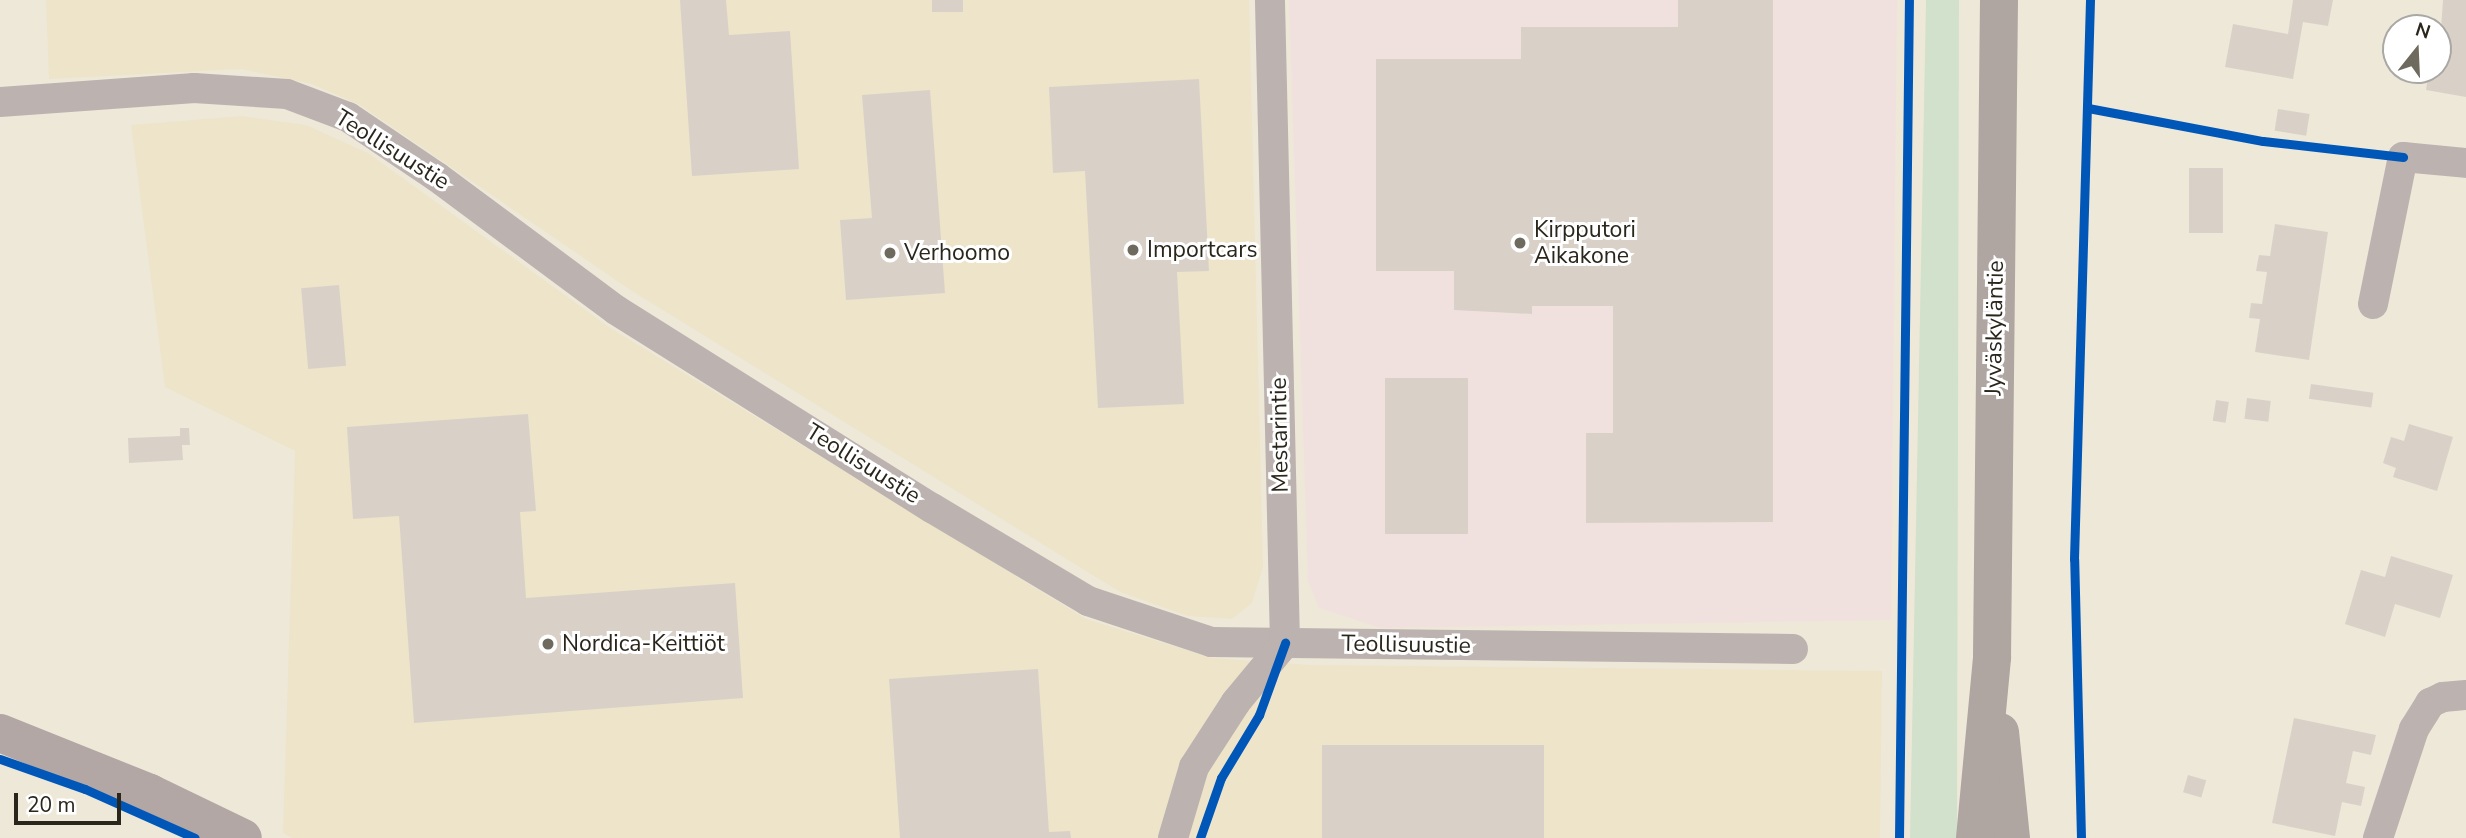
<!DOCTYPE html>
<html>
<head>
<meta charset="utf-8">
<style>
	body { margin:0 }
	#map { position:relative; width:2466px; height:838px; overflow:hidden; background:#eee8d8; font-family:"Nunito Sans",sans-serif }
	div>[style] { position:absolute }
	.commercial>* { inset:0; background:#f1e1de }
	.built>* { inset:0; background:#ede4c9 }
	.green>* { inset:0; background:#d2e1cc }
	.building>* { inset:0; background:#d9d1c8; transform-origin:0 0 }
	.street>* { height:30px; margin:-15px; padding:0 15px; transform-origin:15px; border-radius:15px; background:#bcb2b0 }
	.secondary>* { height:38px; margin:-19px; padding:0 19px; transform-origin:19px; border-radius:19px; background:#b2a7a5 }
	.highway>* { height:38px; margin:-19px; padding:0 19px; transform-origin:19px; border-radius:19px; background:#afa5a1 }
	.cycleway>* { height:9px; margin:-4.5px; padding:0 4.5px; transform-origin:4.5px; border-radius:4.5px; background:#0057b8 }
	.dots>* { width:19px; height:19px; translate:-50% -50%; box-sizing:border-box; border:4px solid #fff; border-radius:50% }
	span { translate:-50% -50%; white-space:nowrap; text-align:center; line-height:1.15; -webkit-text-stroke:6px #fff; paint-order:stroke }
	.street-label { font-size:23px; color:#2a261c }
	.poi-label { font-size:23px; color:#2a261c }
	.left { translate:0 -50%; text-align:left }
	.north { position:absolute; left:2382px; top:14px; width:70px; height:70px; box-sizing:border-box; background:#fff; border:2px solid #aaa8a4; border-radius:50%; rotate:18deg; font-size:19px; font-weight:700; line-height:28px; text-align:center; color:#2a261c }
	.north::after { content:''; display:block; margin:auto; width:24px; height:32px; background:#6f6a5e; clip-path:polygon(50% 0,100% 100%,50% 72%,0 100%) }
	.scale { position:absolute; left:14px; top:793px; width:107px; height:32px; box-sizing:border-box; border:4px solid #2a261c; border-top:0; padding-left:9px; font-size:21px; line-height:24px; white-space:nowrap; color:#2a261c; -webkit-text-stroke:5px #fff; paint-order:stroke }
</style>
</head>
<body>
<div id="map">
	<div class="commercial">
		<i style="clip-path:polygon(1289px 0,1897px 0,1891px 620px,1381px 628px,1319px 608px,1308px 581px)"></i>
	</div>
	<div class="built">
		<i style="clip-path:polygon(46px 0,1249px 0,1263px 567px,1252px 603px,1232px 619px,1188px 616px,1120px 592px,632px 291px,360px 105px,312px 84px,241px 69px,49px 79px)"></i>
		<i style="clip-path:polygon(242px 116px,306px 125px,368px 153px,609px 327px,1086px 619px,1212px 658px,1310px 665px,1882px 671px,1880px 838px,292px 838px,283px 833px,295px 451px,165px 387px,131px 125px)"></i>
	</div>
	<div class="green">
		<i style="clip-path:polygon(1926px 0,1959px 0,1957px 838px,1910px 838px)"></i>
	</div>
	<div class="building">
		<i style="clip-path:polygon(680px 0,726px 0,729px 35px,790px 31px,799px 169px,692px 176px)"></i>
		<i style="left:932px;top:0;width:31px;height:12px"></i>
		<i style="clip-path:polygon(1678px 0,1773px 0,1773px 522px,1586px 523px,1586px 433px,1613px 433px,1613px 306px,1532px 306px,1532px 314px,1454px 310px,1454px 271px,1376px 271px,1376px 59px,1521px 59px,1521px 27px,1678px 27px)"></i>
		<i style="clip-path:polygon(2293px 0,2333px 0,2328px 26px,2303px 22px,2293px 79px,2225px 67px,2233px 24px,2288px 34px)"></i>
		<i style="clip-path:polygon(2443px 0,2466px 0,2466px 97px,2426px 90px,2429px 70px,2438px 70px)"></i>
		<i style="clip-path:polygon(1199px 79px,1209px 271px,1177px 272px,1184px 404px,1098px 408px,1085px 171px,1053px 173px,1049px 87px)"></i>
		<i style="clip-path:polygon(930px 90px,945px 293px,846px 300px,840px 220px,872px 218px,862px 95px)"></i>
		<i style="left:2278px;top:109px;width:32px;height:22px;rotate:9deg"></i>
		<i style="left:2189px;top:168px;width:34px;height:65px"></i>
		<i style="clip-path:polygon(2275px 224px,2328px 232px,2309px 360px,2255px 352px,2260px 319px,2249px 318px,2251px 303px,2262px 304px,2267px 272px,2256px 271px,2259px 255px,2270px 256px)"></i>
		<i style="left:339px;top:285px;width:81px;height:38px;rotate:85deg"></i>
		<i style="left:1385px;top:378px;width:83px;height:156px"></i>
		<i style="left:2311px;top:384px;width:63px;height:15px;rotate:8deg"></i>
		<i style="left:2247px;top:398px;width:24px;height:21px;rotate:7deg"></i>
		<i style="left:2216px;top:400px;width:13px;height:21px;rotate:9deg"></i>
		<i style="clip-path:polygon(528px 414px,536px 511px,520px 512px,526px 598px,735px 583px,743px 698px,414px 723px,399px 516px,353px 519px,347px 427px)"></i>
		<i style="clip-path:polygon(2409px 424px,2453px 437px,2437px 491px,2393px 477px,2396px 468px,2383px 463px,2391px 437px,2404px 441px)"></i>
		<i style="clip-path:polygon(180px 428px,189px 428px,190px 445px,182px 445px,183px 460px,129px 463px,128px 438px,180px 436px)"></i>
		<i style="clip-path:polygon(2391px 556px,2453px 575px,2440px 618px,2395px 604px,2385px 637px,2345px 624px,2361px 570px,2385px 577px)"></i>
		<i style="clip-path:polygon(1038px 669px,1049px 832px,1070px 831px,1071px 838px,900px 838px,889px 679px)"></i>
		<i style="clip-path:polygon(2294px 718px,2376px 735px,2371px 755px,2353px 751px,2346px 783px,2365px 787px,2361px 806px,2342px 802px,2335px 836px,2272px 823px)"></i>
		<i style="left:1544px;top:745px;width:93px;height:222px;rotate:90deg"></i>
		<i style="left:2188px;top:775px;width:19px;height:18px;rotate:16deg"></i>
	</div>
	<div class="street">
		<i style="left:0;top:102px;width:195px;rotate:-4.1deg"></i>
		<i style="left:194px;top:88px;width:93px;rotate:3.7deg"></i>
		<i style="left:287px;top:94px;width:65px;rotate:20.7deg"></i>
		<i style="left:348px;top:117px;width:107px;rotate:34deg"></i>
		<i style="left:437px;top:177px;width:223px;rotate:36.6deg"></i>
		<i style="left:616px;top:310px;width:373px;rotate:32.1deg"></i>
		<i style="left:932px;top:508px;width:182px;rotate:30.8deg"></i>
		<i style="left:1088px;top:601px;width:130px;rotate:18.4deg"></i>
		<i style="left:1211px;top:642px;width:582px;rotate:0.69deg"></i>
		<i style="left:2373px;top:304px;width:150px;rotate:-78.5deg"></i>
		<i style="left:2403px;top:157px;width:63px;rotate:5.4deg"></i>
		<i style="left:1173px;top:838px;width:74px;rotate:-73.5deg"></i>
		<i style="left:1194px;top:767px;width:77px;rotate:-57.1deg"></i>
		<i style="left:1236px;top:702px;width:77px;rotate:-50.3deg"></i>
		<i style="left:1285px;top:643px;width:643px;rotate:-91.34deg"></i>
		<i style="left:2378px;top:838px;width:115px;rotate:-71.7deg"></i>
		<i style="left:2414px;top:729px;width:31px;rotate:-58deg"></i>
		<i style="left:2430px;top:703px;width:14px;rotate:-25deg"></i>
		<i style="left:2443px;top:697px;width:23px;rotate:-5deg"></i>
	</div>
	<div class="secondary">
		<i style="left:0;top:733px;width:162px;rotate:21.8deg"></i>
		<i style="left:150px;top:793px;width:103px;rotate:25.8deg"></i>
	</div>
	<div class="highway">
		<i style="left:2000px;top:732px;width:107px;rotate:84.1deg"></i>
		<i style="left:1975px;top:838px;width:182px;rotate:-84.6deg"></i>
		<i style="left:1992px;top:657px;width:657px;rotate:-89.39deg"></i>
	</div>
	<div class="cycleway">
		<i style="left:2088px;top:108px;width:178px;rotate:10.7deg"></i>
		<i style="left:2263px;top:141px;width:141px;rotate:6.5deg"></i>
		<i style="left:0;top:759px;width:90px;rotate:19.4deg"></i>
		<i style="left:85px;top:789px;width:120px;rotate:24deg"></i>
		<i style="left:1200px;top:838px;width:64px;rotate:-70.7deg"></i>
		<i style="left:1221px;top:778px;width:74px;rotate:-58.9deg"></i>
		<i style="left:1259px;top:715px;width:77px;rotate:-70.1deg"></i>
		<i style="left:1899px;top:838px;width:838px;rotate:-89.32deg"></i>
		<i style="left:2081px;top:838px;width:279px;rotate:-91.4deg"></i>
		<i style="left:2074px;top:559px;width:559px;rotate:-88.36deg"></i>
	</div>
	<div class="dots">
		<i style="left:1520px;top:243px;background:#6f6a5e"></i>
		<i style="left:1133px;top:250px;background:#6f6a5e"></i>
		<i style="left:890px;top:253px;background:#6f6a5e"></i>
		<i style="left:548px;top:644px;background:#6f6a5e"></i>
	</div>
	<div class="street-label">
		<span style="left:392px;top:150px;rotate:32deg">Teollisuustie</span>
		<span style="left:1995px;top:328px;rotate:-89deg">Jyväskyläntie</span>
		<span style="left:1280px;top:435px;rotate:-91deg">Mestarintie</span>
		<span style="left:863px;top:464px;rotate:32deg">Teollisuustie</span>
		<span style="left:1406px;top:645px;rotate:1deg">Teollisuustie</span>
	</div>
	<div class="poi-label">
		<span class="left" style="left:1534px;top:243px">Kirpputori<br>Aikakone</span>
		<span class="left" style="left:1147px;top:250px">Importcars</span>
		<span class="left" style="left:904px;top:253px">Verhoomo</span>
		<span class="left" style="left:562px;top:644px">Nordica-Keittiöt</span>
	</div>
	<div class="north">N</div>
	<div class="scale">20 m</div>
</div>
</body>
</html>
